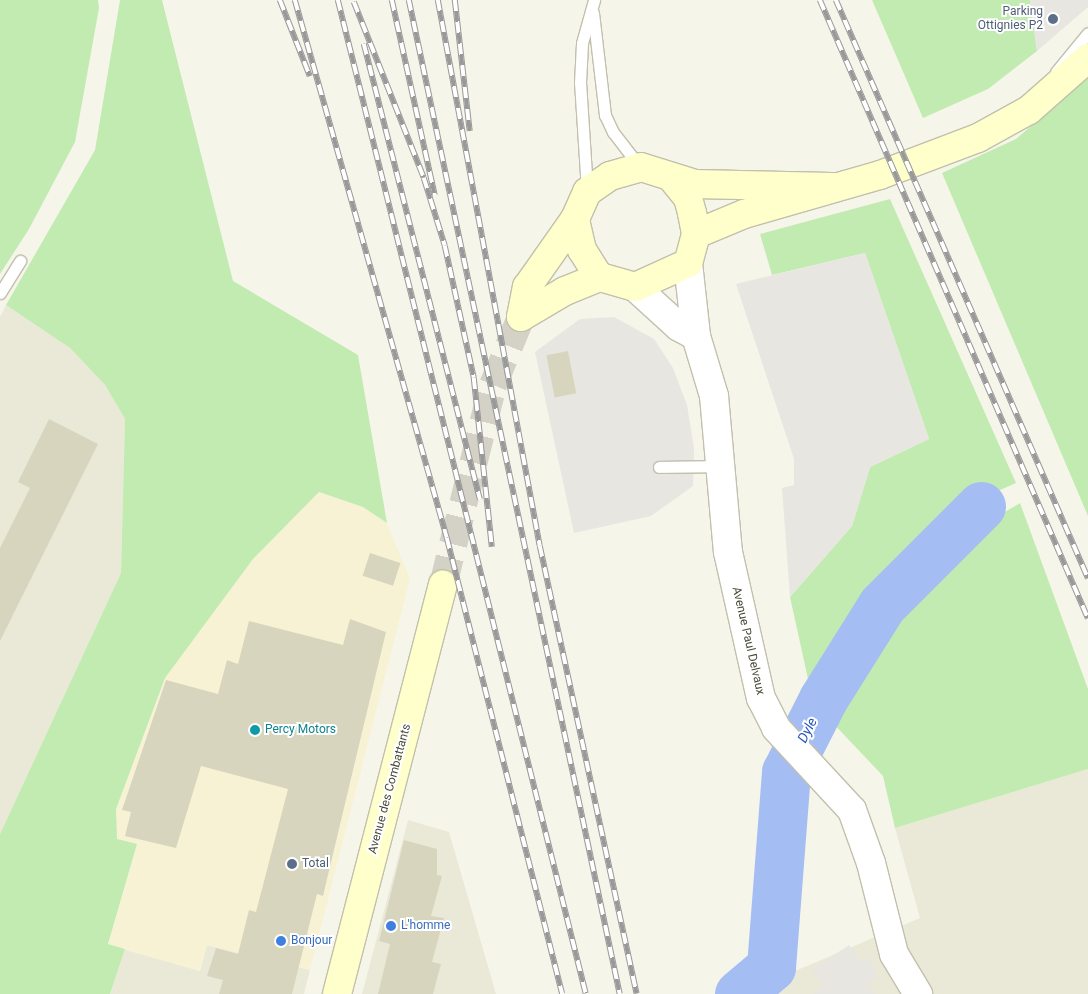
<!DOCTYPE html>
<html>
<head>
<meta charset="utf-8">
<style>
	body { margin:0 }
	#map { position:relative; width:1088px; height:994px; overflow:hidden; background:#f6f5ea; font-family:Roboto,sans-serif }
	div>[style] { position:absolute }
	.residential>* { inset:0; background:#eae9d8 }
	.commercial>* { inset:0; background:#f8f2d5 }
	.green>* { inset:0; background:#c2ebb1 }
	.parking>* { inset:0; background:#e7e6e1 }
	.river>* { height:49px; margin:-24.5px; padding:0 24.5px; transform-origin:24.5px; border-radius:24.5px; background:#a4bef4 }
	.building>* { inset:0; background:#d8d5bf; transform-origin:0 0 }
	.secondary-tunnel>* { height:28px; margin-top:-14px; transform-origin:0; background:repeating-linear-gradient(90deg,#d4d2c6 0 28px,transparent 0 42px) }
	.roads { filter:drop-shadow(1px 0 #c2c0ac) drop-shadow(-1px 0 #c2c0ac) drop-shadow(0 1px #c2c0ac) drop-shadow(0 -1px #c2c0ac) }
	.service>* { height:11px; margin:-5.5px; padding:0 5.5px; transform-origin:5.5px; border-radius:5.5px; background:#fff }
	.tertiary>* { height:28px; margin:-14px; padding:0 14px; transform-origin:14px; border-radius:14px; background:#fff }
	.secondary>* { height:28px; margin:-14px; padding:0 14px; transform-origin:14px; border-radius:14px; background:#feffca }
	.rail>* { height:5.5px; margin-top:-2.75px; transform-origin:0; background:repeating-linear-gradient(90deg,#fff 0 11px,#999 0 22px); box-sizing:border-box; border-block:1px solid #999 }
	.dots>* { width:14px; height:14px; translate:-50% -50%; box-sizing:border-box; border:2px solid #fff; border-radius:50% }
	span { translate:-50% -50%; white-space:nowrap; text-align:center; line-height:1.15; -webkit-text-stroke:4px #fff; paint-order:stroke }
	.service-label { font-size:12px; color:#4e5e75 }
	.right { translate:-100% -50%; text-align:right }
	.left { translate:0 -50%; text-align:left }
	.street-label { font-size:12px; color:#4a4837 }
	.culture-label { font-size:12px; color:#0d838f }
	.shop-label { font-size:12px; color:#366cbe }
	.water-label { font-size:14px; color:#2a57bc; font-style:italic }
</style>
</head>
<body>
<div id="map">
	<div class="residential">
		<i style="clip-path:polygon(6px 305px,70px 348px,105px 385px,125px 419px,121px 573px,0 834px,0 317px)"></i>
		<i style="clip-path:polygon(1088px 769px,1088px 994px,741px 994px,920px 918px,895px 828px)"></i>
		<i style="clip-path:polygon(408px 820px,449px 832px,496px 994px,362px 994px)"></i>
		<i style="clip-path:polygon(207px 945px,310px 970px,304px 994px,110px 994px,125px 949px,200px 971px)"></i>
	</div>
	<div class="commercial">
		<i style="clip-path:polygon(319px 492px,363px 507px,387px 523px,410px 579px,310px 970px,207px 945px,200px 971px,108px 945px,137px 845px,116px 839px,116px 809px,165px 678px,253px 559px)"></i>
	</div>
	<div class="green">
		<i style="clip-path:polygon(0 0,98px 0,99px 8px,75px 142px,29px 229px,0 274px)"></i>
		<i style="clip-path:polygon(120px 0,162px 0,233px 281px,358px 355px,387px 523px,363px 507px,319px 492px,253px 559px,165px 678px,116px 809px,117px 839px,137px 844px,108px 944px,125px 949px,110px 994px,0 994px,0 834px,121px 573px,125px 419px,105px 385px,70px 348px,6px 305px,95px 150px)"></i>
		<i style="clip-path:polygon(872px 0,1030px 0,1037px 51px,988px 89px,923px 118px)"></i>
		<i style="clip-path:polygon(1088px 77px,1088px 516px,942px 173px,1016px 139px)"></i>
		<i style="clip-path:polygon(890px 199px,1016px 483px,973px 502px,875px 601px,812px 697px,790px 597px,852px 526px,870px 467px,929px 439px,865px 253px,772px 275px,760px 234px)"></i>
		<i style="clip-path:polygon(1020px 503px,1088px 689px,1088px 769px,895px 828px,883px 776px,830px 720px,906px 594px,973px 531px)"></i>
	</div>
	<div class="parking">
		<i style="clip-path:polygon(1030px 0,1088px 0,1088px 7px,1037px 51px)"></i>
		<i style="clip-path:polygon(865px 253px,929px 439px,870px 467px,852px 526px,790px 597px,782px 488px,794px 485px,794px 459px,736px 284px)"></i>
		<i style="clip-path:polygon(614px 317px,654px 339px,673px 368px,687px 405px,694px 448px,693px 486px,651px 516px,574px 533px,535px 352px,580px 319px)"></i>
		<i style="clip-path:polygon(849px 945px,861px 963px,869px 958px,878px 979px,867px 982px,875px 994px,813px 994px,823px 987px,812px 970px)"></i>
	</div>
	<div class="river">
		<i style="left:739px;top:994px;width:42px;rotate:-40.2deg"></i>
		<i style="left:771px;top:967px;width:196px;rotate:-85.6deg"></i>
		<i style="left:786px;top:772px;width:82px;rotate:-63.1deg"></i>
		<i style="left:823px;top:699px;width:111px;rotate:-57.9deg"></i>
		<i style="left:882px;top:605px;width:140px;rotate:-45deg"></i>
	</div>
	<div class="building">
		<i style="left:568px;top:351px;width:43px;height:22px;rotate:79deg"></i>
		<i style="clip-path:polygon(49px 419px,98px 444px,0 641px,0 548px,30px 488px,18px 482px)"></i>
		<i style="left:370px;top:553px;width:32px;height:24px;rotate:18deg"></i>
		<i style="clip-path:polygon(350px 619px,386px 632px,323px 896px,317px 894px,292px 994px,219px 994px,223px 980px,207px 976px,216px 948px,238px 954px,249px 910px,256px 912px,288px 789px,201px 766px,176px 848px,125px 836px,131px 812px,122px 810px,166px 680px,218px 694px,227px 660px,238px 664px,249px 621px,343px 645px)"></i>
		<i style="clip-path:polygon(404px 840px,437px 849px,437px 875px,442px 876px,431px 916px,444px 918px,432px 962px,441px 964px,433px 994px,378px 994px,390px 944px,379px 941px)"></i>
	</div>
	<div class="secondary-tunnel">
		<i style="left:443px;top:585px;width:206px;rotate:-76deg"></i>
		<i style="left:493px;top:385px;width:74px;rotate:-67.6deg"></i>
	</div>
	<div class="roads">
		<div class="service">
			<i style="left:593px;top:13px;width:103px;rotate:83.3deg"></i>
			<i style="left:605px;top:115px;width:19px;rotate:65deg"></i>
			<i style="left:613px;top:132px;width:44px;rotate:52.4deg"></i>
			<i style="left:1056px;top:72px;width:50px;rotate:-50.6deg"></i>
			<i style="left:587px;top:190px;width:107px;rotate:-93.7deg"></i>
			<i style="left:580px;top:83px;width:40px;rotate:-87.1deg"></i>
			<i style="left:582px;top:43px;width:45px;rotate:-74.4deg"></i>
			<i style="left:0;top:293px;width:38px;rotate:-58deg"></i>
			<i style="left:659px;top:467px;width:63px;rotate:-0.9deg"></i>
		</div>
		<div class="tertiary">
			<i style="left:688px;top:263px;width:73px;rotate:83.7deg"></i>
			<i style="left:696px;top:336px;width:63px;rotate:73.3deg"></i>
			<i style="left:714px;top:396px;width:157px;rotate:84.9deg"></i>
			<i style="left:728px;top:552px;width:150px;rotate:77.3deg"></i>
			<i style="left:761px;top:698px;width:34px;rotate:63deg"></i>
			<i style="left:776px;top:728px;width:112px;rotate:47.2deg"></i>
			<i style="left:852px;top:810px;width:56px;rotate:70.3deg"></i>
			<i style="left:871px;top:863px;width:94px;rotate:75.8deg"></i>
			<i style="left:894px;top:954px;width:47px;rotate:59deg"></i>
			<i style="left:635px;top:287px;width:59px;rotate:42.3deg"></i>
			<i style="left:679px;top:327px;width:19px;rotate:28deg"></i>
		</div>
		<div class="secondary">
			<i style="left:671px;top:177px;width:27px;rotate:51deg"></i>
			<i style="left:688px;top:198px;width:16px;rotate:75deg"></i>
			<i style="left:692px;top:213px;width:21px;rotate:79deg"></i>
			<i style="left:696px;top:234px;width:30px;rotate:105deg"></i>
			<i style="left:688px;top:263px;width:58px;rotate:155.6deg"></i>
			<i style="left:635px;top:287px;width:37px;rotate:-164deg"></i>
			<i style="left:599px;top:277px;width:32px;rotate:-122deg"></i>
			<i style="left:582px;top:250px;width:32px;rotate:-103deg"></i>
			<i style="left:575px;top:219px;width:30px;rotate:-66deg"></i>
			<i style="left:587px;top:192px;width:28px;rotate:-35deg"></i>
			<i style="left:610px;top:176px;width:32px;rotate:-16deg"></i>
			<i style="left:641px;top:167px;width:57px;rotate:17.5deg"></i>
			<i style="left:695px;top:184px;width:137px;rotate:1.3deg"></i>
			<i style="left:696px;top:234px;width:52px;rotate:-22.6deg"></i>
			<i style="left:744px;top:214px;width:141px;rotate:-16deg"></i>
			<i style="left:880px;top:175px;width:105px;rotate:-20.7deg"></i>
			<i style="left:978px;top:138px;width:58px;rotate:-28.8deg"></i>
			<i style="left:1029px;top:110px;width:79px;rotate:-41.4deg"></i>
			<i style="left:521px;top:317px;width:31px;rotate:-79deg"></i>
			<i style="left:527px;top:287px;width:83px;rotate:-54.8deg"></i>
			<i style="left:521px;top:317px;width:51px;rotate:-30.6deg"></i>
			<i style="left:565px;top:291px;width:37px;rotate:-22deg"></i>
			<i style="left:337px;top:994px;width:423px;rotate:-75.5deg"></i>
		</div>
	</div>
	<div class="rail">
		<i style="left:280px;top:0;width:82px;rotate:68.5deg"></i>
		<i style="left:295px;top:0;width:559px;rotate:74.22deg"></i>
		<i style="left:447px;top:538px;width:470px;rotate:75.8deg"></i>
		<i style="left:338px;top:0;width:1024px;rotate:75.99deg"></i>
		<i style="left:392px;top:0;width:200px;rotate:77.6deg"></i>
		<i style="left:409px;top:0;width:1016px;rotate:78.02deg"></i>
		<i style="left:438px;top:0;width:555px;rotate:79.42deg"></i>
		<i style="left:540px;top:546px;width:458px;rotate:77.8deg"></i>
		<i style="left:455px;top:0;width:132px;rotate:83.5deg"></i>
		<i style="left:820px;top:0;width:674px;rotate:66.56deg"></i>
		<i style="left:836px;top:0;width:631px;rotate:66.44deg"></i>
		<i style="left:354px;top:2px;width:189px;rotate:68.3deg"></i>
		<i style="left:424px;top:178px;width:71px;rotate:72.8deg"></i>
		<i style="left:445px;top:246px;width:135px;rotate:77.6deg"></i>
		<i style="left:474px;top:378px;width:170px;rotate:83.9deg"></i>
		<i style="left:364px;top:44px;width:470px;rotate:75.7deg"></i>
	</div>
	<div class="dots">
		<i style="left:1053px;top:19px;background:#5c6f8a"></i>
		<i style="left:255px;top:730px;background:#0f9aa8"></i>
		<i style="left:292px;top:864px;background:#5c6f8a"></i>
		<i style="left:391px;top:926px;background:#3f7fe0"></i>
		<i style="left:281px;top:941px;background:#3f7fe0"></i>
	</div>
	<div class="service-label">
		<span class="right" style="left:1043px;top:19px">Parking<br>Ottignies P2</span>
		<span class="left" style="left:302px;top:864px">Total</span>
	</div>
	<div class="street-label">
		<span style="left:748px;top:641px;rotate:77deg">Avenue Paul Delvaux</span>
		<span style="left:390px;top:789px;rotate:-75deg">Avenue des Combattants</span>
	</div>
	<div class="culture-label">
		<span class="left" style="left:265px;top:730px">Percy Motors</span>
	</div>
	<div class="shop-label">
		<span class="left" style="left:401px;top:926px">L'homme</span>
		<span class="left" style="left:291px;top:941px">Bonjour</span>
	</div>
	<div class="water-label">
		<span style="left:807px;top:730px;rotate:-63deg">Dyle</span>
	</div>
</div>
</body>
</html>
